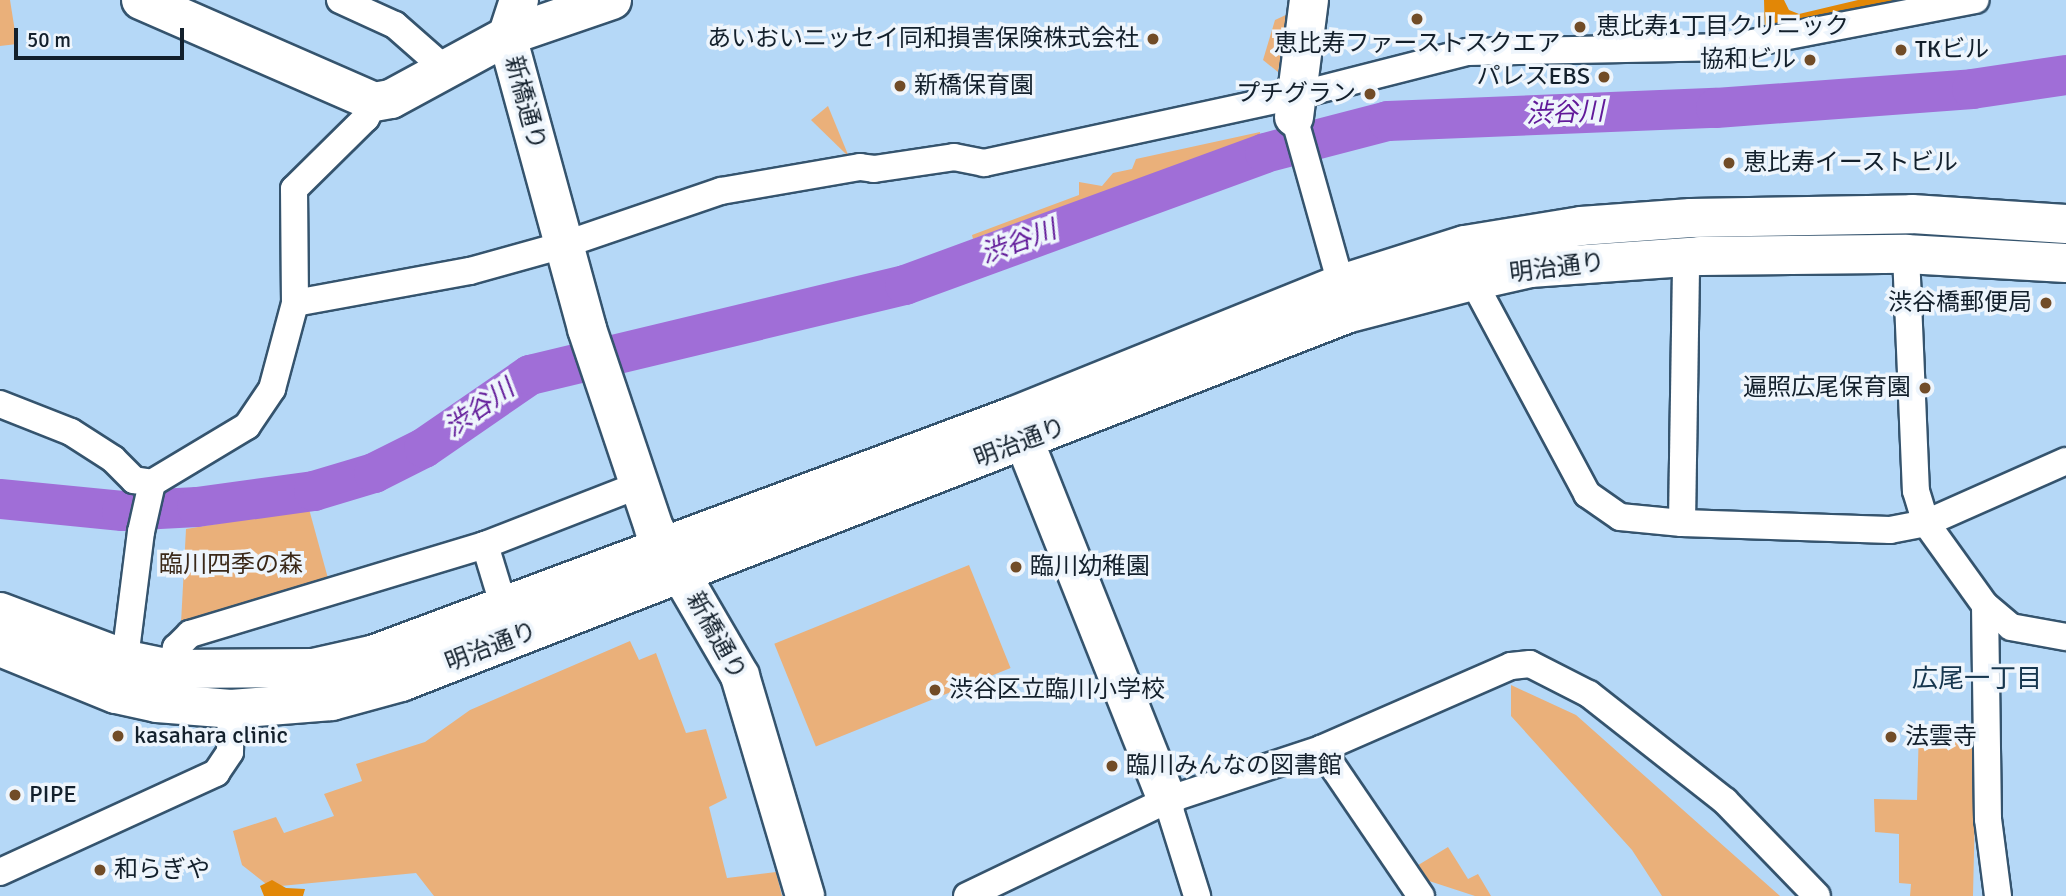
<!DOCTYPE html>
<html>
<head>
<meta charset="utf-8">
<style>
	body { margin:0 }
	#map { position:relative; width:2066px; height:896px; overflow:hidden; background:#b5d8f7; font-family:Signika,"Noto Sans JP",sans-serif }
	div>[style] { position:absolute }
	.green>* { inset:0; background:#eab07a; transform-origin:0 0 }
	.forest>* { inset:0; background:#e28706 }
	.river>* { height:40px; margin:-20px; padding:0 20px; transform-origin:20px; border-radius:20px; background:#a06ed7 }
	.roads { filter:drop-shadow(2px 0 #35546e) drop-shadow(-2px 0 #35546e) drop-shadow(0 2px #35546e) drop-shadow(0 -2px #35546e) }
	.street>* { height:26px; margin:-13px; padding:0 13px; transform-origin:13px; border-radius:13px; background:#fff }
	.secondary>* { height:38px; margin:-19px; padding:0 19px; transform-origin:19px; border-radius:19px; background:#fff }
	.dots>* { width:19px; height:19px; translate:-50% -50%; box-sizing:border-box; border:4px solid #eef5fc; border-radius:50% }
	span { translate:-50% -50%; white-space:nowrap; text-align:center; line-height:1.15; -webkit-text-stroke:7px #eef5fc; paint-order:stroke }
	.poi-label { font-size:24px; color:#13202c }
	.left { translate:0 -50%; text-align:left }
	.right { translate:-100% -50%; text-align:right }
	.street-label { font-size:24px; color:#13202c }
	.park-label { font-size:24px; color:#3b2919 }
	.water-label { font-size:26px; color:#611a99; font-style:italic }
	.neighbourhood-label { font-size:26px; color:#16364e }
	.scale { position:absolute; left:14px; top:28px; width:170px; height:32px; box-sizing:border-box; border:4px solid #13202c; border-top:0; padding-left:9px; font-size:21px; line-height:24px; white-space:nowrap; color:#13202c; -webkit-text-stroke:5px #eef5fc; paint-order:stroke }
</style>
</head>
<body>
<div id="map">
	<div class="green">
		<i style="clip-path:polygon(0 0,10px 0,17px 44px,0 46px)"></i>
		<i style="clip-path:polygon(1288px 14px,1278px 72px,1263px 60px,1275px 20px)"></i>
		<i style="clip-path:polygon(828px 106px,849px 157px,811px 120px)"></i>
		<i style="clip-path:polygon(1260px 132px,1260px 136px,973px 239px,972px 235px,1079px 195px,1079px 182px,1102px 186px,1113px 173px,1132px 169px,1136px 159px)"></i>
		<i style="clip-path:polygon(309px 509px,329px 582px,181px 623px,186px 529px)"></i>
		<i style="left:969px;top:565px;width:111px;height:210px;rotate:68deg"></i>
		<i style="clip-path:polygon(630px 641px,639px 660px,656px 653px,686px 733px,706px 729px,727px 798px,709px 807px,727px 878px,776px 872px,782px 896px,434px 896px,416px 873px,270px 887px,242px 865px,233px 831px,276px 817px,284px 833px,334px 816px,324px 794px,362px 781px,356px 764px,425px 742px,470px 710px)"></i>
		<i style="clip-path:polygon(1511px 685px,1576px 715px,1780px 896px,1662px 896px,1632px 850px,1511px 716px)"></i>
		<i style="clip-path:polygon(1977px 723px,1973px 896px,1910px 896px,1911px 884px,1899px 883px,1899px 834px,1875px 832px,1874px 799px,1917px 800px,1919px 727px)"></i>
		<i style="clip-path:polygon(1448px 847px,1468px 879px,1478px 874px,1491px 896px,1475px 896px,1423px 879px,1415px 867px)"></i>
	</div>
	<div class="forest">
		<i style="clip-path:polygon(1764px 0,1784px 0,1789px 10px,1799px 14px,1858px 0,1928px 0,1765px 36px)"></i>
		<i style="clip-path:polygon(272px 880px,286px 888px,305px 889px,303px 896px,264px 896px,260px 886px)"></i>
	</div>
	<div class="river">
		<i style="left:0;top:499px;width:123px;rotate:5.6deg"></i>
		<i style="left:122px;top:511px;width:75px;rotate:-3.1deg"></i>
		<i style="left:197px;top:507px;width:118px;rotate:-7.8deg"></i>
		<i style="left:314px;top:491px;width:63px;rotate:-16.7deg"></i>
		<i style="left:374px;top:473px;width:56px;rotate:-26.6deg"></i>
		<i style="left:424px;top:448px;width:129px;rotate:-34.6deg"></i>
		<i style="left:530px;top:375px;width:386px;rotate:-13.5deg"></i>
		<i style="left:905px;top:285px;width:383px;rotate:-20.1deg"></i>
		<i style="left:1265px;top:153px;width:127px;rotate:-14.6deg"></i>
		<i style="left:1388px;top:121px;width:328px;rotate:-2.3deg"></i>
		<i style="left:1716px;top:108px;width:257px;rotate:-4.2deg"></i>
		<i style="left:1972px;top:89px;width:95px;rotate:-8.5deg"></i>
	</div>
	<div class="roads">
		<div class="street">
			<i style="left:340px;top:0;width:60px;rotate:24.4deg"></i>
			<i style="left:395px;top:25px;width:67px;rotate:41.3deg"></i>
			<i style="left:1294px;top:117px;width:188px;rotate:74.3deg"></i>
			<i style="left:1906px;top:254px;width:237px;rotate:87.6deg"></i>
			<i style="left:1916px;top:491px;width:34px;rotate:73deg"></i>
			<i style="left:1926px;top:523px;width:101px;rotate:54.3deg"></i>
			<i style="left:1985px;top:605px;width:214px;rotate:89.2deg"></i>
			<i style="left:1988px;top:819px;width:78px;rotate:82.6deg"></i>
			<i style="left:1473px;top:281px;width:242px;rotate:61.8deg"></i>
			<i style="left:1587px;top:494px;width:40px;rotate:34.9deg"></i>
			<i style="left:1620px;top:517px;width:62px;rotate:5.5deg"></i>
			<i style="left:1682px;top:523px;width:208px;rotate:1.9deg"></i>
			<i style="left:1890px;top:530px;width:37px;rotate:-11deg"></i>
			<i style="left:1926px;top:523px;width:153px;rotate:-23.9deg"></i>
			<i style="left:295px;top:303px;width:178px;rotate:-10.4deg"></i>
			<i style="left:470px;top:271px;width:97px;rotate:-15.6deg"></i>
			<i style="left:563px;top:245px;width:167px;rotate:-18.9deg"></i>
			<i style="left:721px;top:191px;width:141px;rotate:-9.8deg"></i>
			<i style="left:860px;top:167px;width:14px;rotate:8deg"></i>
			<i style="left:874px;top:169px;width:81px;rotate:-8.5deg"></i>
			<i style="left:954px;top:157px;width:31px;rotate:11deg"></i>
			<i style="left:984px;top:163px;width:317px;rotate:-12.2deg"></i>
			<i style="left:1294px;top:96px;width:179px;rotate:-14.3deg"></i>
			<i style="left:1467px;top:52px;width:264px;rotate:-1.1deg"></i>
			<i style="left:1731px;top:47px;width:249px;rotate:-10.9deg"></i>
			<i style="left:0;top:404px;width:76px;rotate:21.5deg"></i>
			<i style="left:71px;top:432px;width:50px;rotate:32.7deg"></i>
			<i style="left:113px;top:459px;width:30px;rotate:45deg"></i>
			<i style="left:134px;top:480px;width:18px;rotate:9deg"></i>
			<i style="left:152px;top:483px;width:111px;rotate:-31deg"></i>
			<i style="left:247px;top:426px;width:45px;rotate:-56deg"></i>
			<i style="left:272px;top:389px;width:89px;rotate:-75deg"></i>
			<i style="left:295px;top:303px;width:114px;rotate:-90.5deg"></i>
			<i style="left:294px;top:189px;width:101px;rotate:-44.6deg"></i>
			<i style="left:366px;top:118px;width:18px;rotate:-63deg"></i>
			<i style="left:1682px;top:523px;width:266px;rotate:-89.1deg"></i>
			<i style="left:485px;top:545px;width:62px;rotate:73deg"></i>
			<i style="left:1985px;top:605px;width:34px;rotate:40deg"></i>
			<i style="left:2011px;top:627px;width:56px;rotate:10.3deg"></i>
			<i style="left:171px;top:669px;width:22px;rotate:-77deg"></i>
			<i style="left:176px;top:648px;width:20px;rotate:-45deg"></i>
			<i style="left:190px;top:634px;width:308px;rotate:-16.8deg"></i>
			<i style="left:485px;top:545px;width:165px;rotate:-21.3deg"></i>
			<i style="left:123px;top:674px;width:143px;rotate:-82.8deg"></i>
			<i style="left:141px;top:532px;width:50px;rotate:-77.3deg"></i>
			<i style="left:1321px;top:749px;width:178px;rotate:55.8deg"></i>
			<i style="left:1167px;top:800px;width:101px;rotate:72.6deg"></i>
			<i style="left:0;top:872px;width:238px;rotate:-24.6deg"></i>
			<i style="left:216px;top:773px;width:25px;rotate:-56deg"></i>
			<i style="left:230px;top:752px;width:43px;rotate:-88.7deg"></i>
			<i style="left:967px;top:896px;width:222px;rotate:-25.6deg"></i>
			<i style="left:1167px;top:800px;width:162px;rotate:-18.3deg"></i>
			<i style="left:1321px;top:749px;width:207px;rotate:-23.6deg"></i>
			<i style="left:1511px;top:666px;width:19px;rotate:-6deg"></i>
			<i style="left:1530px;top:664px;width:66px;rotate:27deg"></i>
			<i style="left:1589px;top:694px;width:173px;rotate:38.2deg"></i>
			<i style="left:1725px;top:801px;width:132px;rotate:45.9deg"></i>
		</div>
		<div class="secondary">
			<i style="left:141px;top:0;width:254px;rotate:23.6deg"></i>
			<i style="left:374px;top:102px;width:17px;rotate:-10deg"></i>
			<i style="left:391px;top:99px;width:132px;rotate:-28.5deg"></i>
			<i style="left:507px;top:36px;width:111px;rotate:-18.9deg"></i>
			<i style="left:519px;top:0;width:38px;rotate:108deg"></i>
			<i style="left:507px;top:36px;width:304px;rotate:74.7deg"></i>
			<i style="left:587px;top:329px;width:210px;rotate:71.4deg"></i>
			<i style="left:654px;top:528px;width:171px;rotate:59.8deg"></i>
			<i style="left:740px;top:676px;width:229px;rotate:73.5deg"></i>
			<i style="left:1294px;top:117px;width:118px;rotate:-82.7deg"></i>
			<i style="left:1015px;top:418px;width:411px;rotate:68.3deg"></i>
			<i style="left:0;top:612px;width:137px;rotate:20.6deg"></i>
			<i style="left:128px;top:660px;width:44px;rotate:11.8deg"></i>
			<i style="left:171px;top:669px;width:142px;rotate:-0.4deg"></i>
			<i style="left:313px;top:668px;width:64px;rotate:-12.7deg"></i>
			<i style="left:375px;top:654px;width:682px;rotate:-20.43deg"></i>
			<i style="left:1014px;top:416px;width:353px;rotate:-22deg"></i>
			<i style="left:1341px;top:284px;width:130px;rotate:-17.5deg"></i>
			<i style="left:1465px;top:245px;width:118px;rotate:-9.3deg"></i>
			<i style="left:1581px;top:226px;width:110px;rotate:-4.2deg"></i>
			<i style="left:1691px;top:218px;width:221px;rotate:-1deg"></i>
			<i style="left:1912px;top:214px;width:154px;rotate:3.7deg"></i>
			<i style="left:0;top:647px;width:125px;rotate:22.1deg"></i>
			<i style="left:116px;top:694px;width:42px;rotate:12.4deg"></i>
			<i style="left:157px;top:703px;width:74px;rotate:4.6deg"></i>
			<i style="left:231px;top:709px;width:101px;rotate:-4.5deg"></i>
			<i style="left:332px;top:701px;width:72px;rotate:-15.4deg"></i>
			<i style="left:401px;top:682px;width:1017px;rotate:-21.27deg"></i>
			<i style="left:1349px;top:313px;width:128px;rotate:-14.5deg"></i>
			<i style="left:1473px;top:281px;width:58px;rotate:-12.8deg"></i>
			<i style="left:1530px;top:268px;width:170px;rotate:-4deg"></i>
			<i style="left:1700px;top:256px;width:206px;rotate:-0.6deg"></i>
			<i style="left:1906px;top:254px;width:160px;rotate:3.2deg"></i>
		</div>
	</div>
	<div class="dots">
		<i style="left:1417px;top:19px;background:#714c27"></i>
		<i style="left:1580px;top:27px;background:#714c27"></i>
		<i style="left:1153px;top:39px;background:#714c27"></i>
		<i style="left:1901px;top:50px;background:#714c27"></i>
		<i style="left:1810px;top:60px;background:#714c27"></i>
		<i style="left:1604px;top:77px;background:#714c27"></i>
		<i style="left:900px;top:86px;background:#714c27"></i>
		<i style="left:1370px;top:94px;background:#714c27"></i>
		<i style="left:1729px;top:163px;background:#714c27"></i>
		<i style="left:2046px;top:303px;background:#714c27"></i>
		<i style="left:1925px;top:388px;background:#714c27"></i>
		<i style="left:1016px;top:567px;background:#714c27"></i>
		<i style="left:935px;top:690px;background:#714c27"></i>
		<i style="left:118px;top:736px;background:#714c27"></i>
		<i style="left:1891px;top:737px;background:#714c27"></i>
		<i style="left:1112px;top:766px;background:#714c27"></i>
		<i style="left:15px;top:795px;background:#714c27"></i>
		<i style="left:100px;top:870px;background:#714c27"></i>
	</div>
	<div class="poi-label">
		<span class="left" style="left:1596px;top:27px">恵比寿1丁目クリニック</span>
		<span class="right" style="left:1139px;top:39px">あいおいニッセイ同和損害保険株式会社</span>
		<span style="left:1417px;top:44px">恵比寿ファーストスクエア</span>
		<span class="left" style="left:1915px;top:50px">TKビル</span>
		<span class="right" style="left:1796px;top:60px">協和ビル</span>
		<span class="right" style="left:1590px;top:77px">パレスEBS</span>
		<span class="left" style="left:914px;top:86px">新橋保育園</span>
		<span class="right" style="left:1356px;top:94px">プチグラン</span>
		<span class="left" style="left:1743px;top:163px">恵比寿イーストビル</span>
		<span class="right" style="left:2032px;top:303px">渋谷橋郵便局</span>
		<span class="right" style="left:1911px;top:388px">遍照広尾保育園</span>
		<span class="left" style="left:1030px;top:567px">臨川幼稚園</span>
		<span class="left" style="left:949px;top:690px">渋谷区立臨川小学校</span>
		<span class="left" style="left:134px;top:736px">kasahara clinic</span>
		<span class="left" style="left:1905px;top:737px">法雲寺</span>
		<span class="left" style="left:1126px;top:766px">臨川みんなの図書館</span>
		<span class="left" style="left:29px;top:795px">PIPE</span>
		<span class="left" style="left:114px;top:870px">和らぎや</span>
	</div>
	<div class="street-label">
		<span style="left:525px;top:103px;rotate:75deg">新橋通り</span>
		<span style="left:1557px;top:268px;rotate:-7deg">明治通り</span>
		<span style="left:1020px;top:443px;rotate:-21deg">明治通り</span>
		<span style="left:716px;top:636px;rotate:61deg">新橋通り</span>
		<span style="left:491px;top:647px;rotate:-21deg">明治通り</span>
	</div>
	<div class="park-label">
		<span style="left:231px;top:565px">臨川四季の森</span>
	</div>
	<div class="water-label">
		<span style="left:1565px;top:114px;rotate:-2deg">渋谷川</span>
		<span style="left:1019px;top:243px;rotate:-20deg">渋谷川</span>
		<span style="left:480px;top:409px;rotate:-35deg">渋谷川</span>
	</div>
	<div class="neighbourhood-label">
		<span style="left:1977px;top:680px">広尾一丁目</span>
	</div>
	<div class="scale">50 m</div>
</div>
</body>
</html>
